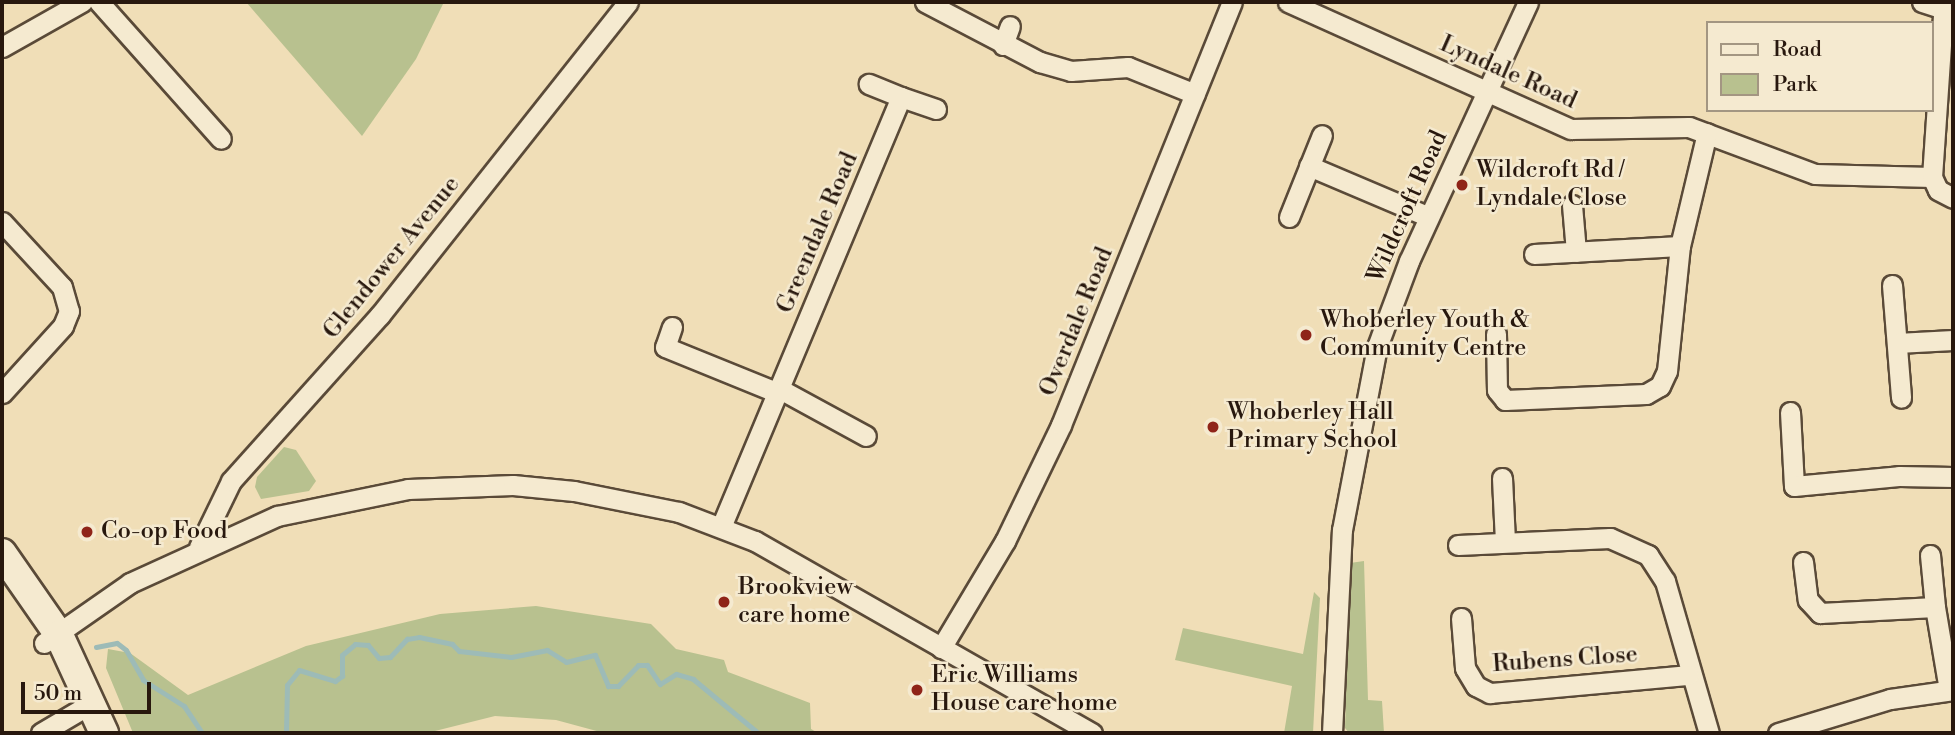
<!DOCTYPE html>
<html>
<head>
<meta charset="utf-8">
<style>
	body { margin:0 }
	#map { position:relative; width:1955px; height:735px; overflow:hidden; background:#f0deb7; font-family:"Libre Bodoni",serif }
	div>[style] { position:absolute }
	.green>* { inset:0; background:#b8c18f }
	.stream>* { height:5px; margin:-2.5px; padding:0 2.5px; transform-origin:2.5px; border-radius:2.5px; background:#9dbbb7 }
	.roads { filter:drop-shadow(2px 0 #5a4a38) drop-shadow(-2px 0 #5a4a38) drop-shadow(0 2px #5a4a38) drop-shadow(0 -2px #5a4a38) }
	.street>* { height:19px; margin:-9.5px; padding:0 9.5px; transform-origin:9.5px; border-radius:9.5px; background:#f5ead0 }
	.secondary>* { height:28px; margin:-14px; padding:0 14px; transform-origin:14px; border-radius:14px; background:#f5ead0 }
	.dots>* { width:19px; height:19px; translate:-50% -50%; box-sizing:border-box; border:4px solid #f5ead0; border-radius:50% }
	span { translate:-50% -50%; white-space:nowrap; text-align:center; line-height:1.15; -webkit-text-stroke:5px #f5ead0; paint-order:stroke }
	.street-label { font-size:24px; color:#28180e }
	.poi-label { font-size:24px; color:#28180e }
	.left { translate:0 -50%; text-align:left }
	.frame { position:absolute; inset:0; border:4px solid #28180e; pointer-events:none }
	.legend { position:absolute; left:1706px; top:21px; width:228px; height:91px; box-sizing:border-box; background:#f5ead0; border:2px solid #a39682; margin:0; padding:9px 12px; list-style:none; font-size:21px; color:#28180e }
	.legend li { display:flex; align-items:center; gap:14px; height:35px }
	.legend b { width:35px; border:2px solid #a39682 }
	.scale { position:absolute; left:21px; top:682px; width:130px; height:32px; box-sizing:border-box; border:4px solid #28180e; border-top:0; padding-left:9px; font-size:21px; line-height:24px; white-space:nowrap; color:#28180e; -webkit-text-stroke:5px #f5ead0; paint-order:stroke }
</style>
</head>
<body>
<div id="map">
	<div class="green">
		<i style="clip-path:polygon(246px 2px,444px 2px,416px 59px,362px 136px)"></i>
		<i style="clip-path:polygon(284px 447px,296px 450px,316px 481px,309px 491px,261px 499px,255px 487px,257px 477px)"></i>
		<i style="clip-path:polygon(1364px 561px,1368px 700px,1382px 701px,1384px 733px,1349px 733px,1345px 728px,1350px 563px)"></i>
		<i style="clip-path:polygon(1314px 592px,1320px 598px,1313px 733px,1284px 733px,1292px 686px,1175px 660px,1183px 628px,1303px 654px)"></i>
		<i style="clip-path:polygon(536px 606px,651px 624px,676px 649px,724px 660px,728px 672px,810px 703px,811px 729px,818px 733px,604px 733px,556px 720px,495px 716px,427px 733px,133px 733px,106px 668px,108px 649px,130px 653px,188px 695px,306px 646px,440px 614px)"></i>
	</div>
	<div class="stream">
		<i style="left:96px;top:647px;width:21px;rotate:-11deg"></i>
		<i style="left:117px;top:643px;width:11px;rotate:38deg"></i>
		<i style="left:126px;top:650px;width:34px;rotate:60deg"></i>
		<i style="left:143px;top:680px;width:49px;rotate:32.4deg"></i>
		<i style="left:184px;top:706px;width:32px;rotate:56deg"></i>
		<i style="left:286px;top:733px;width:48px;rotate:-88.8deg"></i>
		<i style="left:287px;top:685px;width:19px;rotate:-51deg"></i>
		<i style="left:299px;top:670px;width:38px;rotate:17deg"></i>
		<i style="left:335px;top:681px;width:9px;rotate:-36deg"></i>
		<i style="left:342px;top:676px;width:21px;rotate:-90deg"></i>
		<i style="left:342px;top:655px;width:17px;rotate:-40deg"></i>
		<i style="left:355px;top:644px;width:13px;rotate:4deg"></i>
		<i style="left:368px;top:645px;width:17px;rotate:50deg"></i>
		<i style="left:379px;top:658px;width:11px;rotate:-5deg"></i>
		<i style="left:390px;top:657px;width:25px;rotate:-47deg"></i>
		<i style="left:407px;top:639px;width:12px;rotate:-9deg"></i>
		<i style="left:419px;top:637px;width:34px;rotate:12deg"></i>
		<i style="left:452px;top:644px;width:10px;rotate:45deg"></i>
		<i style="left:459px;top:651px;width:52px;rotate:6.6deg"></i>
		<i style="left:511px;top:657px;width:37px;rotate:-11deg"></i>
		<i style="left:547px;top:650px;width:22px;rotate:32deg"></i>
		<i style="left:566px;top:662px;width:30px;rotate:-14deg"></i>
		<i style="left:595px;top:655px;width:34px;rotate:67deg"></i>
		<i style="left:608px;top:686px;width:10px"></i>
		<i style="left:618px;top:686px;width:29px;rotate:-46deg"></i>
		<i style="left:638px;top:665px;width:9px"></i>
		<i style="left:647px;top:665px;width:23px;rotate:56deg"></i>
		<i style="left:660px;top:684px;width:19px;rotate:-32deg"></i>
		<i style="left:676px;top:674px;width:18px;rotate:16deg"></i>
		<i style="left:693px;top:679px;width:85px;rotate:39.7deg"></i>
	</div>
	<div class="roads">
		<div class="street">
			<i style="left:99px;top:2px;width:183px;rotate:48.3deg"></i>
			<i style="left:925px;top:2px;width:130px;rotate:27.6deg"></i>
			<i style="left:1040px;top:62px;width:32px;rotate:16deg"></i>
			<i style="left:1071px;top:71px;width:57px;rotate:-4deg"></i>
			<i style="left:1128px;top:67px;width:72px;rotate:21.9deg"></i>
			<i style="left:1288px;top:2px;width:310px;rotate:24.2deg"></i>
			<i style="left:1571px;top:129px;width:118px;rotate:-1deg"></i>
			<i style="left:1689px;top:127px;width:134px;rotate:20.5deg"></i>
			<i style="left:1815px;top:174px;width:117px;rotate:1.5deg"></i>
			<i style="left:1932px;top:177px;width:14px;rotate:65deg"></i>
			<i style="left:1938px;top:190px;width:17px;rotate:28deg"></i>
			<i style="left:1922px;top:2px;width:22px;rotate:18deg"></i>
			<i style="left:1003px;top:45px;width:20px;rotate:-70deg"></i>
			<i style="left:2px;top:47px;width:92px;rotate:-29.4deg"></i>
			<i style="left:901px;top:97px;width:37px;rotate:19deg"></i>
			<i style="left:1309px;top:166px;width:130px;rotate:23deg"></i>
			<i style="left:1932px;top:177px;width:175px;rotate:-86.1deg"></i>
			<i style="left:1572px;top:205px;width:47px;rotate:85.1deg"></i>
			<i style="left:1289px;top:217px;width:88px;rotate:-68.1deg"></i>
			<i style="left:2px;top:222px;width:88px;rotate:47.3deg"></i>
			<i style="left:62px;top:287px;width:25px;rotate:74deg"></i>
			<i style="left:69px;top:311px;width:16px;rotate:112deg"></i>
			<i style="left:63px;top:326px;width:91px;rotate:132.3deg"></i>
			<i style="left:1534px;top:254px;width:146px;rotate:-3.1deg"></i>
			<i style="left:1892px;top:285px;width:113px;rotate:85.4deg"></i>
			<i style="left:672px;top:327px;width:21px;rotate:109deg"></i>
			<i style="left:665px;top:347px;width:120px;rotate:22.1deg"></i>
			<i style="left:1496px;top:334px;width:56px;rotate:89deg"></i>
			<i style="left:1497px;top:390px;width:13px;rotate:51deg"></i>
			<i style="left:1505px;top:400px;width:141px;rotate:-2.4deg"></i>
			<i style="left:1646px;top:394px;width:16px;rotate:-30deg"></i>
			<i style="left:1660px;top:386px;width:17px;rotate:-65deg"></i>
			<i style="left:1667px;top:371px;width:126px;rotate:-84.1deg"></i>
			<i style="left:1680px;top:246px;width:116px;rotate:-76.6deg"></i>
			<i style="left:1897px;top:343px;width:56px;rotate:-3.1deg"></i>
			<i style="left:778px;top:388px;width:100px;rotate:28.6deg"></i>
			<i style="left:1790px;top:412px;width:74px;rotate:86.9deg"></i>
			<i style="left:1794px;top:486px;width:105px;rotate:-5.4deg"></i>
			<i style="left:1899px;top:476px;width:54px;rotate:1.1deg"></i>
			<i style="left:1502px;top:478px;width:64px;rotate:87.3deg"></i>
			<i style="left:721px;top:527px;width:466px;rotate:-67.3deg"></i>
			<i style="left:901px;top:97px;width:35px;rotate:-158deg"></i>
			<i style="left:1458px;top:545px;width:152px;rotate:-2.6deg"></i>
			<i style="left:1610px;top:538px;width:42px;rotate:24.1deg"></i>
			<i style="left:1648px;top:555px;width:31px;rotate:57deg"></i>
			<i style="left:1665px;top:581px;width:158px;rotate:73.9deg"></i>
			<i style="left:199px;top:547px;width:73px;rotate:-64.1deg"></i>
			<i style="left:231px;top:481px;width:223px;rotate:-48.1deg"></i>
			<i style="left:380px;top:315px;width:399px;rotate:-51.6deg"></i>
			<i style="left:1930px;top:555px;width:52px;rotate:84.5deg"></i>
			<i style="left:1803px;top:562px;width:38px;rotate:83deg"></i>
			<i style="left:1808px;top:600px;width:18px;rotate:47deg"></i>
			<i style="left:1820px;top:613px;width:115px;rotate:-3deg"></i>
			<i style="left:1935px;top:607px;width:84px;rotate:80.4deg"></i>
			<i style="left:1461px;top:618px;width:50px;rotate:85.4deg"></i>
			<i style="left:1465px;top:668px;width:21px;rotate:59deg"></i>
			<i style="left:1476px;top:686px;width:16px;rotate:27deg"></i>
			<i style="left:1490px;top:693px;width:199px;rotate:-5.2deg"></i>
			<i style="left:44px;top:643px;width:105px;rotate:-34.9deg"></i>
			<i style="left:130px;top:583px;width:162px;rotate:-24.5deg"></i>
			<i style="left:277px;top:516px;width:134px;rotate:-11.6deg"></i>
			<i style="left:408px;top:489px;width:105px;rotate:-2.2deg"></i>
			<i style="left:513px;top:485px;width:61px;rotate:5.6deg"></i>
			<i style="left:574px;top:491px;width:107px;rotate:11.3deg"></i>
			<i style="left:679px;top:512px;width:81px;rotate:20.9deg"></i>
			<i style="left:755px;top:541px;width:388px;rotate:29.7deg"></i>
			<i style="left:941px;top:648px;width:125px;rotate:-59.1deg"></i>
			<i style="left:1005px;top:541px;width:129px;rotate:-64.2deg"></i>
			<i style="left:1061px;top:425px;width:456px;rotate:-68deg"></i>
			<i style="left:41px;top:733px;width:59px;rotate:-30.5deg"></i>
			<i style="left:1332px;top:733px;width:203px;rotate:-87.2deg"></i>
			<i style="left:1342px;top:530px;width:186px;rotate:-79.2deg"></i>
			<i style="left:1377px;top:347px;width:92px;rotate:-69.6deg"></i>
			<i style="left:1409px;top:261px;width:285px;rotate:-65.3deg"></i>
			<i style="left:1778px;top:733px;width:117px;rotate:-16.9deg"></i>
			<i style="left:1890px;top:699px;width:64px;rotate:-8.1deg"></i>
		</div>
		<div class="secondary">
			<i style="left:2px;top:553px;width:100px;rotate:55.2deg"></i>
			<i style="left:59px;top:635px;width:108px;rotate:65.3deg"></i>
		</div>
	</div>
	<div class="dots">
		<i style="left:1462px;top:185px;background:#8f2418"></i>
		<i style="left:1306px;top:335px;background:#8f2418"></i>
		<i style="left:1213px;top:427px;background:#8f2418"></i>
		<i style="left:87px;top:532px;background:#8f2418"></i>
		<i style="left:724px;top:602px;background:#8f2418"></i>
		<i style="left:917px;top:690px;background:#8f2418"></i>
	</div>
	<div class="street-label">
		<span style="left:1508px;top:73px;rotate:24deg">Lyndale Road</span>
		<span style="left:1408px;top:207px;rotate:-66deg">Wildcroft Road</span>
		<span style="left:818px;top:233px;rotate:-67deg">Greendale Road</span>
		<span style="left:392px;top:258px;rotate:-51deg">Glendower Avenue</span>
		<span style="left:1077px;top:322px;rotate:-68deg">Overdale Road</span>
		<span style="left:1565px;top:660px;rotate:-4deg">Rubens Close</span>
	</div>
	<div class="poi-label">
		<span class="left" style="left:1476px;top:185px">Wildcroft Rd /<br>Lyndale Close</span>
		<span class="left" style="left:1320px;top:335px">Whoberley Youth &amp;<br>Community Centre</span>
		<span class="left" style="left:1227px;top:427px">Whoberley Hall<br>Primary School</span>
		<span class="left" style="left:101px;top:532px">Co-op Food</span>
		<span class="left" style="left:738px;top:602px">Brookview<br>care home</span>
		<span class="left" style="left:931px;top:690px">Eric Williams<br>House care home</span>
	</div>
	<div class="frame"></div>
	<ul class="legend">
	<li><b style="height:9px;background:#f5ead0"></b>Road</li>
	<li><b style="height:19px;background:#b8c18f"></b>Park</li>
	</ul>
	<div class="scale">50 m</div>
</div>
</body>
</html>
